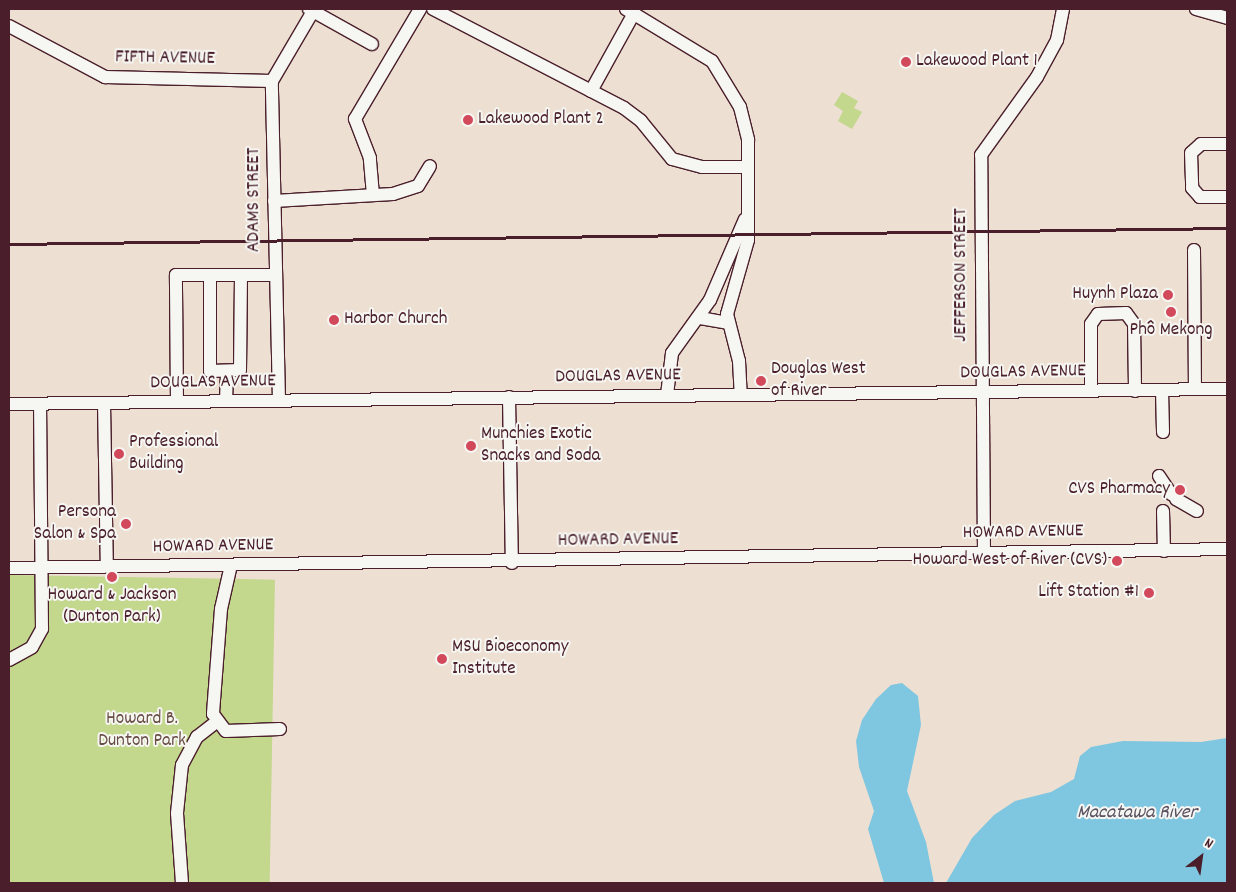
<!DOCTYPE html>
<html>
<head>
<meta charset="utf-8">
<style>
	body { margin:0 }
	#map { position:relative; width:1236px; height:892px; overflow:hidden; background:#eddfd2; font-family:Dekko,sans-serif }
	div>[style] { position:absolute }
	.green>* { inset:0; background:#c3d78d; transform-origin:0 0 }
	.water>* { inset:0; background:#7fc6e0 }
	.roads { filter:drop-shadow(1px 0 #4a1f2b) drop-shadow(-1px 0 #4a1f2b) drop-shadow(0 1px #4a1f2b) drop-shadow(0 -1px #4a1f2b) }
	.minor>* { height:12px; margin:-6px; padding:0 6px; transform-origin:6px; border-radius:6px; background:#f6f6f2 }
	.rail>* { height:3px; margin:-1.5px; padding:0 1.5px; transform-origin:1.5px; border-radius:1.5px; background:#4a1f2b }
	.dots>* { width:14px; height:14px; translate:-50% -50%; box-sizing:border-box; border:2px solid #f6f6f2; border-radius:50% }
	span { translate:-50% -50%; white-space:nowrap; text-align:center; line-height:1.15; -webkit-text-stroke:4px #f6f6f2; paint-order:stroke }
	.street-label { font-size:19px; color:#4a1f2b }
	.poi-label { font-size:19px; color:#4a1f2b }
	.left { translate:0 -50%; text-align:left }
	.right { translate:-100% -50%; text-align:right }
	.park-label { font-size:19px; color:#684d44 }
	.water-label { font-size:20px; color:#5a5161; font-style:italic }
	.frame { position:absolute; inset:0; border:10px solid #4a1f2b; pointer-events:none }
	.north { position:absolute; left:1176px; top:832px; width:50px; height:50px; -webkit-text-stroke:4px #f6f6f2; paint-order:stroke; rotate:30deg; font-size:14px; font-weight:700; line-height:20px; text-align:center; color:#4a1f2b }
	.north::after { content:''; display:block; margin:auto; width:18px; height:22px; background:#4a1f2b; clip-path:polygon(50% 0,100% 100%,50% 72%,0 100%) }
</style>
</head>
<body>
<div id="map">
	<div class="green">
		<i style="clip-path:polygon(842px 92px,858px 101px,854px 108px,862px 112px,852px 129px,838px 121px,843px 111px,834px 105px)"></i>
		<i style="left:9px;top:575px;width:266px;height:308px;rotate:1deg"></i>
	</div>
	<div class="water">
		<i style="clip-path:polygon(902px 683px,918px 696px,921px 725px,907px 791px,926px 842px,934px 883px,884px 883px,868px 829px,874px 811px,859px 767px,856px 741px,862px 720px,876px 699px,891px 685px)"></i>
		<i style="clip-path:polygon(1227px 738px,1227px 883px,946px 883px,972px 838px,994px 815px,1015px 801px,1051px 792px,1074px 779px,1080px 756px,1091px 747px,1123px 741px,1201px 742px)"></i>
	</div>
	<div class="roads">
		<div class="minor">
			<i style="left:309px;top:9px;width:72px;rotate:29.1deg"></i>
			<i style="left:433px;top:9px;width:215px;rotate:27.4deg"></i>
			<i style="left:624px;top:108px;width:21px;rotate:37deg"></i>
			<i style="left:641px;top:121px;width:49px;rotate:50.8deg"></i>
			<i style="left:672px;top:159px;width:31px;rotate:15deg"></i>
			<i style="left:702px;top:167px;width:46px"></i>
			<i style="left:626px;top:9px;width:100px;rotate:31.2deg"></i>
			<i style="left:712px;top:61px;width:54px;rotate:58.7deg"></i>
			<i style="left:740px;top:107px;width:34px;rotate:76deg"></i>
			<i style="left:748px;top:140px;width:100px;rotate:90deg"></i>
			<i style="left:748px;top:240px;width:77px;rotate:105.8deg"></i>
			<i style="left:727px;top:314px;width:49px;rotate:75.7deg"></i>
			<i style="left:739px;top:361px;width:33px;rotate:87deg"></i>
			<i style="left:1196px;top:9px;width:32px;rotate:16deg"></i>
			<i style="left:9px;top:26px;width:109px;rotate:28deg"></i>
			<i style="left:105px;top:77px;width:167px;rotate:1.4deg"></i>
			<i style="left:591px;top:91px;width:89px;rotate:-61.1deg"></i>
			<i style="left:1227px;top:144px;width:26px;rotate:180deg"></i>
			<i style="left:1201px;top:144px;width:13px;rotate:138deg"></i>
			<i style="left:1191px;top:153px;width:35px;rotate:88deg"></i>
			<i style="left:1192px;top:188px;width:12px;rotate:48deg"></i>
			<i style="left:1200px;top:197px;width:27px"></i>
			<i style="left:373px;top:195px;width:37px;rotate:-95deg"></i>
			<i style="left:370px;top:158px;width:42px;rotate:-111deg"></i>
			<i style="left:355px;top:119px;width:128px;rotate:-59.4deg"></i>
			<i style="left:274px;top:201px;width:119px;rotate:-3.4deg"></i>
			<i style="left:393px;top:194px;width:26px;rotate:-18deg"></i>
			<i style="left:418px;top:186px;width:23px;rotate:-59deg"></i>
			<i style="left:1194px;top:250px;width:139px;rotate:89.6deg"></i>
			<i style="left:241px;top:275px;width:95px;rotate:90.6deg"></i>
			<i style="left:240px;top:370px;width:30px;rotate:178deg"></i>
			<i style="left:210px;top:371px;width:96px;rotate:-90deg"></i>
			<i style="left:210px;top:275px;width:65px"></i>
			<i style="left:700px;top:318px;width:28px;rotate:10deg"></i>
			<i style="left:1162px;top:390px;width:42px;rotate:88.6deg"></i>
			<i style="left:1091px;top:391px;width:67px;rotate:-90deg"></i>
			<i style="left:1091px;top:324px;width:12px;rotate:-55deg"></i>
			<i style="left:1098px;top:314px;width:28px;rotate:-2deg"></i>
			<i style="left:1126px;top:313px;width:14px;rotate:54deg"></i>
			<i style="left:1134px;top:324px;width:67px;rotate:89.1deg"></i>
			<i style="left:667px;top:395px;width:42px;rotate:-83.2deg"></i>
			<i style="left:672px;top:353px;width:65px;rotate:-54.4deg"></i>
			<i style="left:710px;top:300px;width:88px;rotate:-66.6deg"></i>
			<i style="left:509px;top:397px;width:166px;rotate:89deg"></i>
			<i style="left:279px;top:400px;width:319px;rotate:-91.3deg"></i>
			<i style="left:272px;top:81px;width:81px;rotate:-59.6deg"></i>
			<i style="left:226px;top:401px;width:30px;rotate:-88deg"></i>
			<i style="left:177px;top:402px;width:127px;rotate:-90.5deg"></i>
			<i style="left:176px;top:275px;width:34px"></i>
			<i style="left:104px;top:403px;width:164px;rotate:89deg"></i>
			<i style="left:9px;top:404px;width:1218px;rotate:-0.71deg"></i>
			<i style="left:1159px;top:476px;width:22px;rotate:56deg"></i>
			<i style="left:1176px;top:499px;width:24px;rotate:30deg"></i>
			<i style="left:1163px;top:511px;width:40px;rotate:88.6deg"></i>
			<i style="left:984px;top:552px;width:397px;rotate:-90.4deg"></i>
			<i style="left:981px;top:155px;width:96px;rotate:-54.3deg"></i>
			<i style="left:1037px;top:77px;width:42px;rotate:-61.6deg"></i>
			<i style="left:1057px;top:40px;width:32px;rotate:-79deg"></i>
			<i style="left:231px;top:565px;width:45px;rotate:102.8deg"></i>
			<i style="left:221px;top:609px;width:105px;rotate:94.4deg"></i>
			<i style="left:213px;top:714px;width:21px;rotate:53deg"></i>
			<i style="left:226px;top:731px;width:54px;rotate:-2.1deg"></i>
			<i style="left:9px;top:568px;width:1218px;rotate:-0.89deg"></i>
			<i style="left:9px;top:660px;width:26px;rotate:-29deg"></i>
			<i style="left:32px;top:647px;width:21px;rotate:-61deg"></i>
			<i style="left:42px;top:629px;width:225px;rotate:-90.5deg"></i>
			<i style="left:182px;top:883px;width:70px;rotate:-94.1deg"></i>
			<i style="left:177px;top:813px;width:48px;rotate:-84.1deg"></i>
			<i style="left:182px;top:765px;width:32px;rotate:-62deg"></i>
			<i style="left:197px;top:737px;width:24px;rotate:-38deg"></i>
		</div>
	</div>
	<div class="rail">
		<i style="left:9px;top:244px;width:1218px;rotate:-0.75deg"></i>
	</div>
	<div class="dots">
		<i style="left:906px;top:62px;background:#d1495b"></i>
		<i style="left:468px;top:120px;background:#d1495b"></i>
		<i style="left:1168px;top:295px;background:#d1495b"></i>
		<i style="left:1171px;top:312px;background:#d1495b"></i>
		<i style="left:334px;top:320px;background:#d1495b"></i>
		<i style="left:761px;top:381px;background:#d1495b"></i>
		<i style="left:471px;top:446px;background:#d1495b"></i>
		<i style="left:119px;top:454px;background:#d1495b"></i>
		<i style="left:1180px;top:490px;background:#d1495b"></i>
		<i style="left:126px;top:524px;background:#d1495b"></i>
		<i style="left:1117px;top:561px;background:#d1495b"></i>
		<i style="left:112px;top:577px;background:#d1495b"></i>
		<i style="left:1149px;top:593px;background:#d1495b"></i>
		<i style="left:442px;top:659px;background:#d1495b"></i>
	</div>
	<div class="street-label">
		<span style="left:165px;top:59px;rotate:1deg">FIFTH AVENUE</span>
		<span style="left:255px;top:200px;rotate:-90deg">ADAMS STREET</span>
		<span style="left:962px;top:275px;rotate:-90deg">JEFFERSON STREET</span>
		<span style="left:1023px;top:373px;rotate:-1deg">DOUGLAS AVENUE</span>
		<span style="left:618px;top:377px;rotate:-1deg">DOUGLAS AVENUE</span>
		<span style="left:213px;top:383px;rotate:-1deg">DOUGLAS AVENUE</span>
		<span style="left:1023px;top:533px;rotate:-1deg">HOWARD AVENUE</span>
		<span style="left:618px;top:541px;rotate:-1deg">HOWARD AVENUE</span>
		<span style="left:213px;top:547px;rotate:-1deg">HOWARD AVENUE</span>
	</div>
	<div class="poi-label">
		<span class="left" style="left:916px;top:62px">Lakewood Plant 1</span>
		<span class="left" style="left:478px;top:120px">Lakewood Plant 2</span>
		<span class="right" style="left:1158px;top:295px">Huynh Plaza</span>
		<span class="left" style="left:344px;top:320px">Harbor Church</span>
		<span style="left:1171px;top:331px">Phô Mekong</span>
		<span class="left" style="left:771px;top:381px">Douglas West<br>of River</span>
		<span class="left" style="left:481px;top:446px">Munchies Exotic<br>Snacks and Soda</span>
		<span class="left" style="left:129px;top:454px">Professional<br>Building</span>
		<span class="right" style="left:1170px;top:490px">CVS Pharmacy</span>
		<span class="right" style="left:116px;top:524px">Persona<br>Salon &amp; Spa</span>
		<span class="right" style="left:1107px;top:561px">Howard West of River (CVS)</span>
		<span class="right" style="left:1139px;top:593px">Lift Station #1</span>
		<span style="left:112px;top:607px">Howard &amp; Jackson<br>(Dunton Park)</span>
		<span class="left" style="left:452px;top:659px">MSU Bioeconomy<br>Institute</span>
	</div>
	<div class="park-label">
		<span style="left:142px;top:731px">Howard B.<br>Dunton Park</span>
	</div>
	<div class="water-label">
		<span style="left:1137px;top:813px">Macatawa River</span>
	</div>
	<div class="frame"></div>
	<div class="north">N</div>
</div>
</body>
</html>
